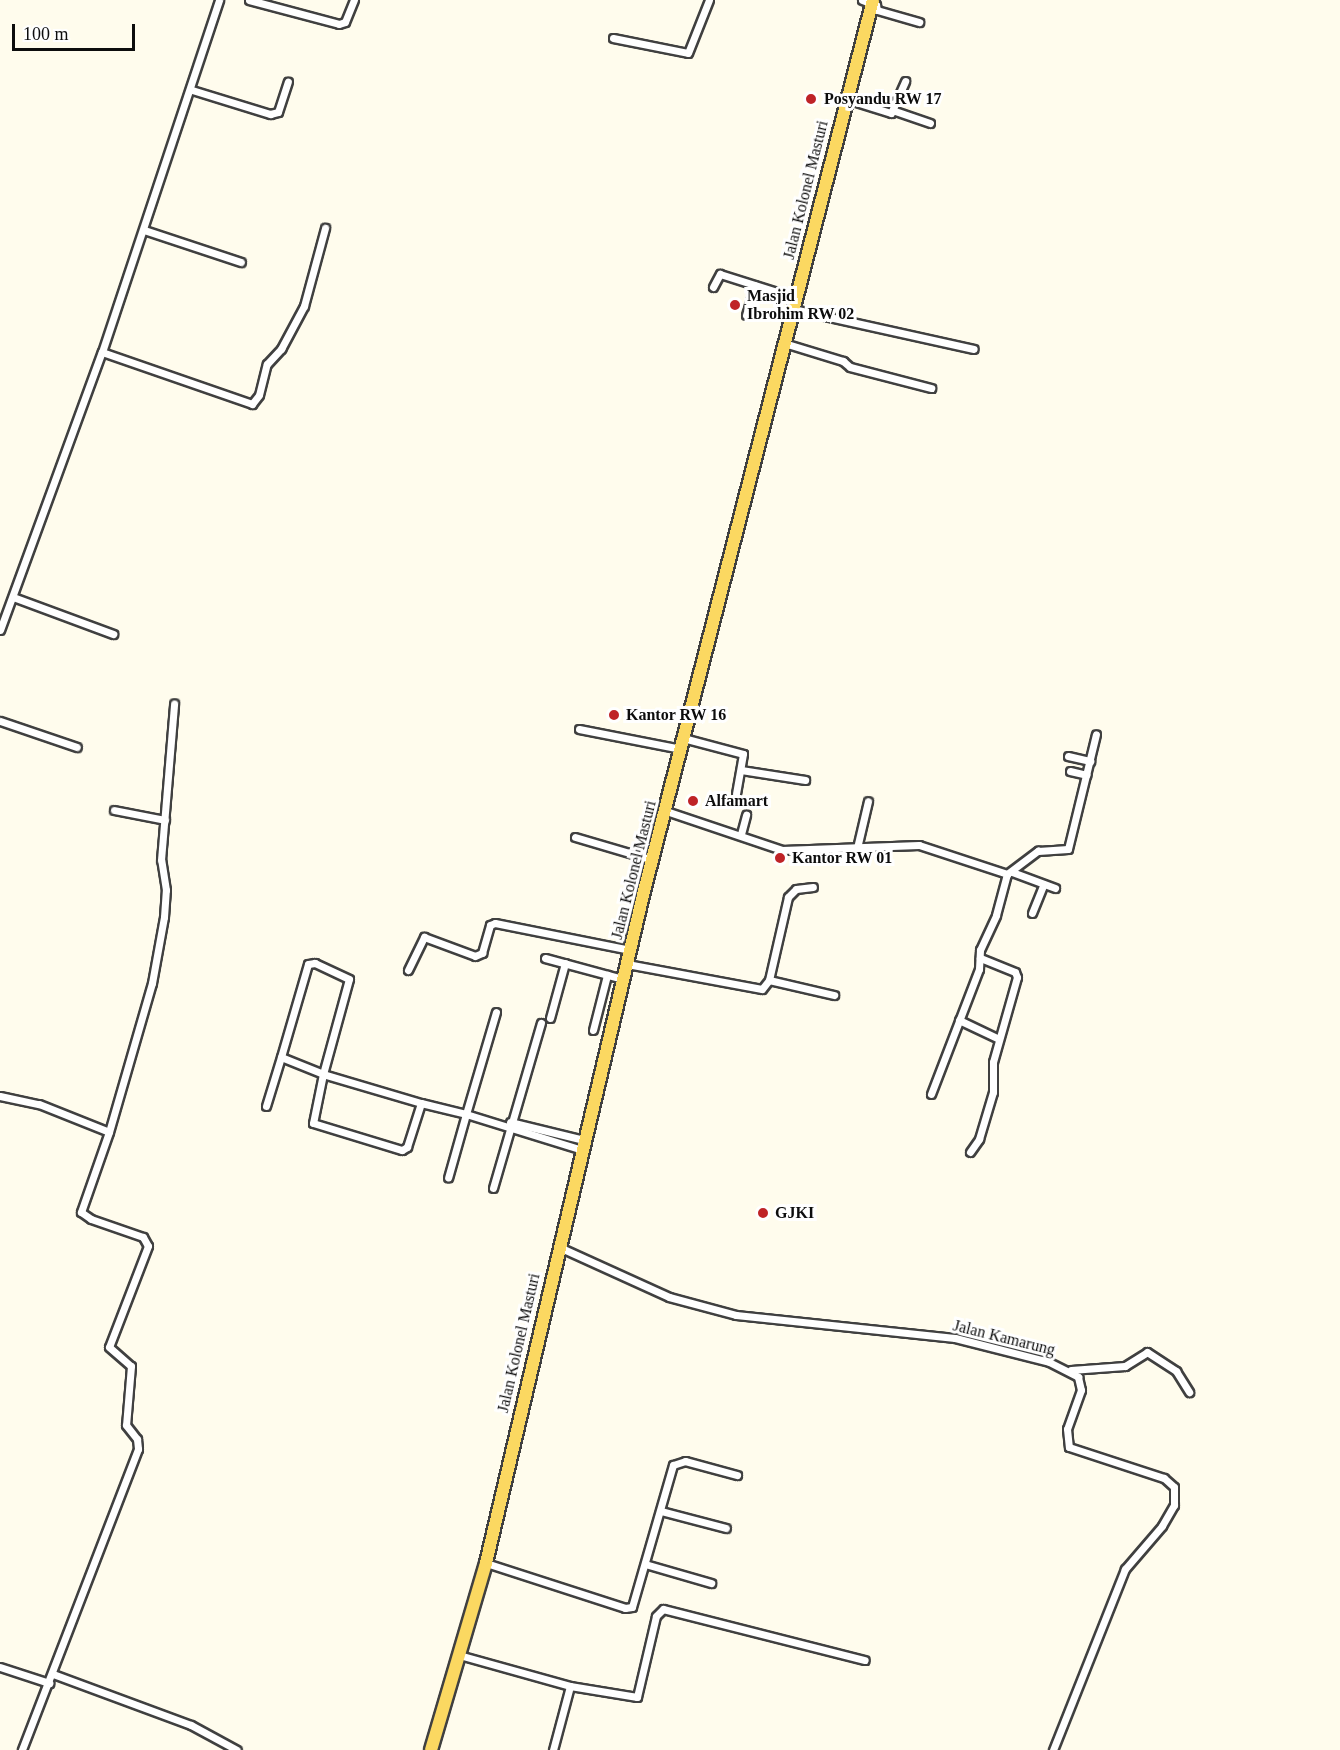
<!DOCTYPE html>
<html>
<head>
<meta charset="utf-8">
<style>
	body { margin:0 }
	#map { position:relative; width:1340px; height:1750px; overflow:hidden; background:#fffced; font-family:"Times New Roman",serif }
	div>[style] { position:absolute }
	.roads { filter:drop-shadow(2px 0 #404040) drop-shadow(-2px 0 #404040) drop-shadow(0 2px #404040) drop-shadow(0 -2px #404040) }
	.street>* { height:7px; margin:-3.5px; padding:0 3.5px; transform-origin:3.5px; border-radius:3.5px; background:#fff }
	.primary>* { height:12px; margin:-6px; padding:0 6px; transform-origin:6px; border-radius:6px; background:#fbd861 }
	.dots>* { width:16px; height:16px; translate:-50% -50%; box-sizing:border-box; border:3px solid #fff; border-radius:50% }
	span { translate:-50% -50%; white-space:nowrap; text-align:center; line-height:1.15; -webkit-text-stroke:6px #fff; paint-order:stroke }
	.poi-label { font-size:16px; color:#0d0d0d; font-weight:700 }
	.left { translate:0 -50%; text-align:left }
	.street-label { font-size:16px; color:#0d0d0d }
	.scale { position:absolute; left:12px; top:24px; width:123px; height:27px; box-sizing:border-box; border:3px solid #0d0d0d; border-top:0; padding-left:8px; font-size:18px; line-height:21px; white-space:nowrap; color:#0d0d0d; -webkit-text-stroke:4px #fff; paint-order:stroke }
</style>
</head>
<body>
<div id="map">
	<div class="roads">
		<div class="street">
			<i style="left:249px;top:0;width:93px;rotate:14.9deg"></i>
			<i style="left:339px;top:24px;width:6px;rotate:-18deg"></i>
			<i style="left:345px;top:22px;width:24px;rotate:-68deg"></i>
			<i style="left:862px;top:0;width:15px;rotate:20deg"></i>
			<i style="left:876px;top:5px;width:5px;rotate:79deg"></i>
			<i style="left:877px;top:10px;width:44px;rotate:15.9deg"></i>
			<i style="left:613px;top:38px;width:76px;rotate:11.3deg"></i>
			<i style="left:688px;top:53px;width:57px;rotate:-68.4deg"></i>
			<i style="left:192px;top:90px;width:82px;rotate:17.1deg"></i>
			<i style="left:270px;top:114px;width:8px;rotate:-14deg"></i>
			<i style="left:278px;top:112px;width:32px;rotate:-72deg"></i>
			<i style="left:846px;top:99px;width:47px;rotate:17.3deg"></i>
			<i style="left:891px;top:113px;width:35px;rotate:-66deg"></i>
			<i style="left:895px;top:111px;width:37px;rotate:19deg"></i>
			<i style="left:144px;top:230px;width:102px;rotate:18.3deg"></i>
			<i style="left:713px;top:287px;width:15px;rotate:-62deg"></i>
			<i style="left:720px;top:274px;width:80px;rotate:17.5deg"></i>
			<i style="left:793px;top:309px;width:185px;rotate:12.5deg"></i>
			<i style="left:746px;top:315px;width:31px;rotate:-73deg"></i>
			<i style="left:784px;top:343px;width:62px;rotate:17deg"></i>
			<i style="left:843px;top:361px;width:9px;rotate:41deg"></i>
			<i style="left:850px;top:367px;width:84px;rotate:14.5deg"></i>
			<i style="left:102px;top:352px;width:159px;rotate:19.1deg"></i>
			<i style="left:252px;top:404px;width:11px;rotate:-52deg"></i>
			<i style="left:259px;top:395px;width:32px;rotate:-76deg"></i>
			<i style="left:267px;top:364px;width:21px;rotate:-47deg"></i>
			<i style="left:281px;top:349px;width:49px;rotate:-61.9deg"></i>
			<i style="left:304px;top:306px;width:81px;rotate:-74.9deg"></i>
			<i style="left:13px;top:597px;width:107px;rotate:20.3deg"></i>
			<i style="left:0;top:630px;width:296px;rotate:-69.9deg"></i>
			<i style="left:102px;top:352px;width:371px;rotate:-71.6deg"></i>
			<i style="left:0;top:721px;width:81px;rotate:18.7deg"></i>
			<i style="left:579px;top:729px;width:104px;rotate:11.1deg"></i>
			<i style="left:683px;top:738px;width:62px;rotate:14.9deg"></i>
			<i style="left:743px;top:754px;width:40px;rotate:100deg"></i>
			<i style="left:1068px;top:756px;width:23px;rotate:13deg"></i>
			<i style="left:741px;top:770px;width:65px;rotate:8.9deg"></i>
			<i style="left:1070px;top:771px;width:17px;rotate:13deg"></i>
			<i style="left:114px;top:810px;width:52px;rotate:11.1deg"></i>
			<i style="left:666px;top:811px;width:122px;rotate:18.6deg"></i>
			<i style="left:782px;top:850px;width:137px;rotate:-2.1deg"></i>
			<i style="left:919px;top:845px;width:93px;rotate:18.2deg"></i>
			<i style="left:1007px;top:874px;width:39px;rotate:-37deg"></i>
			<i style="left:1038px;top:851px;width:30px;rotate:-4deg"></i>
			<i style="left:1068px;top:849px;width:118px;rotate:-76.3deg"></i>
			<i style="left:741px;top:834px;width:20px;rotate:-75deg"></i>
			<i style="left:575px;top:837px;width:81px;rotate:16.4deg"></i>
			<i style="left:857px;top:848px;width:48px;rotate:-76.8deg"></i>
			<i style="left:1012px;top:872px;width:46px;rotate:20.4deg"></i>
			<i style="left:1032px;top:913px;width:31px;rotate:-68deg"></i>
			<i style="left:545px;top:958px;width:81px;rotate:15.1deg"></i>
			<i style="left:627px;top:964px;width:137px;rotate:10.5deg"></i>
			<i style="left:762px;top:989px;width:11px;rotate:-52deg"></i>
			<i style="left:769px;top:980px;width:85px;rotate:-77.1deg"></i>
			<i style="left:788px;top:897px;width:11px;rotate:-45deg"></i>
			<i style="left:796px;top:889px;width:17px;rotate:-7deg"></i>
			<i style="left:408px;top:970px;width:37px;rotate:-64deg"></i>
			<i style="left:424px;top:937px;width:54px;rotate:20.4deg"></i>
			<i style="left:475px;top:956px;width:8px;rotate:-23deg"></i>
			<i style="left:482px;top:953px;width:29px;rotate:-74deg"></i>
			<i style="left:490px;top:925px;width:5px;rotate:-22deg"></i>
			<i style="left:495px;top:923px;width:138px;rotate:11.3deg"></i>
			<i style="left:769px;top:980px;width:67px;rotate:13deg"></i>
			<i style="left:496px;top:1012px;width:106px;rotate:106.4deg"></i>
			<i style="left:466px;top:1114px;width:121px;rotate:17.2deg"></i>
			<i style="left:550px;top:1018px;width:57px;rotate:-74.7deg"></i>
			<i style="left:959px;top:1020px;width:44px;rotate:25.4deg"></i>
			<i style="left:593px;top:1030px;width:57px;rotate:-75.7deg"></i>
			<i style="left:931px;top:1094px;width:134px;rotate:-69deg"></i>
			<i style="left:979px;top:969px;width:19px;rotate:-87deg"></i>
			<i style="left:980px;top:950px;width:38px;rotate:-65deg"></i>
			<i style="left:996px;top:915px;width:42px;rotate:-75deg"></i>
			<i style="left:0;top:1096px;width:40px;rotate:12deg"></i>
			<i style="left:39px;top:1104px;width:75px;rotate:21.8deg"></i>
			<i style="left:109px;top:1132px;width:85px;rotate:109.3deg"></i>
			<i style="left:81px;top:1212px;width:12px;rotate:35deg"></i>
			<i style="left:91px;top:1219px;width:55px;rotate:19.1deg"></i>
			<i style="left:143px;top:1237px;width:10px;rotate:61deg"></i>
			<i style="left:148px;top:1246px;width:108px;rotate:111.1deg"></i>
			<i style="left:109px;top:1347px;width:29px;rotate:41deg"></i>
			<i style="left:131px;top:1366px;width:59px;rotate:94.8deg"></i>
			<i style="left:126px;top:1425px;width:18px;rotate:52deg"></i>
			<i style="left:137px;top:1439px;width:10px;rotate:84deg"></i>
			<i style="left:138px;top:1449px;width:323px;rotate:111.1deg"></i>
			<i style="left:421px;top:1103px;width:102px;rotate:-163.5deg"></i>
			<i style="left:323px;top:1074px;width:98px;rotate:-74.7deg"></i>
			<i style="left:349px;top:979px;width:38px;rotate:-155deg"></i>
			<i style="left:315px;top:963px;width:7px;rotate:172deg"></i>
			<i style="left:308px;top:964px;width:97px;rotate:106.2deg"></i>
			<i style="left:281px;top:1057px;width:45px;rotate:22deg"></i>
			<i style="left:323px;top:1074px;width:50px;rotate:101.5deg"></i>
			<i style="left:313px;top:1123px;width:93px;rotate:16.9deg"></i>
			<i style="left:402px;top:1150px;width:6px;rotate:-31deg"></i>
			<i style="left:407px;top:1147px;width:46px;rotate:-72.3deg"></i>
			<i style="left:421px;top:1103px;width:46px;rotate:13.7deg"></i>
			<i style="left:466px;top:1114px;width:66px;rotate:105.7deg"></i>
			<i style="left:266px;top:1106px;width:51px;rotate:-73deg"></i>
			<i style="left:510px;top:1122px;width:76px;rotate:13.7deg"></i>
			<i style="left:109px;top:1132px;width:155px;rotate:-73.9deg"></i>
			<i style="left:152px;top:983px;width:67px;rotate:-79.7deg"></i>
			<i style="left:164px;top:917px;width:27px;rotate:-86deg"></i>
			<i style="left:166px;top:890px;width:30px;rotate:-99deg"></i>
			<i style="left:161px;top:860px;width:157px;rotate:-85.2deg"></i>
			<i style="left:970px;top:1152px;width:16px;rotate:-55deg"></i>
			<i style="left:979px;top:1139px;width:49px;rotate:-73.4deg"></i>
			<i style="left:993px;top:1092px;width:30px;rotate:-90deg"></i>
			<i style="left:993px;top:1062px;width:88px;rotate:-74.2deg"></i>
			<i style="left:1017px;top:977px;width:5px;rotate:-112deg"></i>
			<i style="left:1015px;top:972px;width:38px;rotate:-158deg"></i>
			<i style="left:493px;top:1188px;width:172px;rotate:-73.8deg"></i>
			<i style="left:559px;top:1247px;width:121px;rotate:24.4deg"></i>
			<i style="left:669px;top:1297px;width:69px;rotate:15deg"></i>
			<i style="left:736px;top:1315px;width:220px;rotate:6deg"></i>
			<i style="left:955px;top:1338px;width:97px;rotate:14.3deg"></i>
			<i style="left:1049px;top:1362px;width:33px;rotate:27deg"></i>
			<i style="left:1078px;top:1377px;width:13px;rotate:77deg"></i>
			<i style="left:1081px;top:1390px;width:41px;rotate:109.7deg"></i>
			<i style="left:1067px;top:1429px;width:18px;rotate:84deg"></i>
			<i style="left:1069px;top:1447px;width:100px;rotate:18.1deg"></i>
			<i style="left:1164px;top:1478px;width:13px;rotate:42deg"></i>
			<i style="left:1174px;top:1487px;width:18px;rotate:90deg"></i>
			<i style="left:1174px;top:1505px;width:24px;rotate:120deg"></i>
			<i style="left:1162px;top:1526px;width:57px;rotate:130.7deg"></i>
			<i style="left:1125px;top:1569px;width:195px;rotate:111.7deg"></i>
			<i style="left:1071px;top:1370px;width:54px;rotate:-4.2deg"></i>
			<i style="left:1125px;top:1366px;width:26px;rotate:-32deg"></i>
			<i style="left:1147px;top:1352px;width:35px;rotate:33deg"></i>
			<i style="left:1176px;top:1371px;width:25px;rotate:58deg"></i>
			<i style="left:661px;top:1511px;width:67px;rotate:14.7deg"></i>
			<i style="left:486px;top:1563px;width:146px;rotate:17.9deg"></i>
			<i style="left:625px;top:1608px;width:7px;rotate:-8deg"></i>
			<i style="left:632px;top:1607px;width:148px;rotate:-73.9deg"></i>
			<i style="left:673px;top:1465px;width:13px;rotate:-18deg"></i>
			<i style="left:685px;top:1461px;width:54px;rotate:15.1deg"></i>
			<i style="left:645px;top:1564px;width:69px;rotate:16.1deg"></i>
			<i style="left:459px;top:1655px;width:115px;rotate:15.6deg"></i>
			<i style="left:570px;top:1686px;width:68px;rotate:9.3deg"></i>
			<i style="left:637px;top:1697px;width:83px;rotate:-76.8deg"></i>
			<i style="left:656px;top:1616px;width:10px;rotate:-45deg"></i>
			<i style="left:663px;top:1609px;width:208px;rotate:14.2deg"></i>
			<i style="left:0;top:1667px;width:52px;rotate:18.1deg"></i>
			<i style="left:53px;top:1674px;width:147px;rotate:20.3deg"></i>
			<i style="left:191px;top:1725px;width:52px;rotate:28.5deg"></i>
			<i style="left:553px;top:1750px;width:66px;rotate:-75.1deg"></i>
		</div>
		<div class="primary">
			<i style="left:431px;top:1750px;width:195px;rotate:-73.6deg"></i>
			<i style="left:486px;top:1563px;width:686px;rotate:-76.77deg"></i>
			<i style="left:643px;top:895px;width:924px;rotate:-75.59deg"></i>
		</div>
	</div>
	<div class="dots">
		<i style="left:811px;top:99px;background:#bf2327"></i>
		<i style="left:735px;top:305px;background:#bf2327"></i>
		<i style="left:614px;top:715px;background:#bf2327"></i>
		<i style="left:693px;top:801px;background:#bf2327"></i>
		<i style="left:780px;top:858px;background:#bf2327"></i>
		<i style="left:763px;top:1213px;background:#bf2327"></i>
	</div>
	<div class="poi-label">
		<span class="left" style="left:824px;top:99px">Posyandu RW 17</span>
		<span class="left" style="left:747px;top:305px">Masjid<br>Ibrohim RW 02</span>
		<span class="left" style="left:626px;top:715px">Kantor RW 16</span>
		<span class="left" style="left:705px;top:801px">Alfamart</span>
		<span class="left" style="left:792px;top:858px">Kantor RW 01</span>
		<span class="left" style="left:775px;top:1213px">GJKI</span>
	</div>
	<div class="street-label">
		<span style="left:806px;top:190px;rotate:-76deg">Jalan Kolonel Masturi</span>
		<span style="left:634px;top:870px;rotate:-76deg">Jalan Kolonel Masturi</span>
		<span style="left:1004px;top:1338px;rotate:14deg">Jalan Kamarung</span>
		<span style="left:519px;top:1343px;rotate:-77deg">Jalan Kolonel Masturi</span>
	</div>
	<div class="scale">100 m</div>
</div>
</body>
</html>
